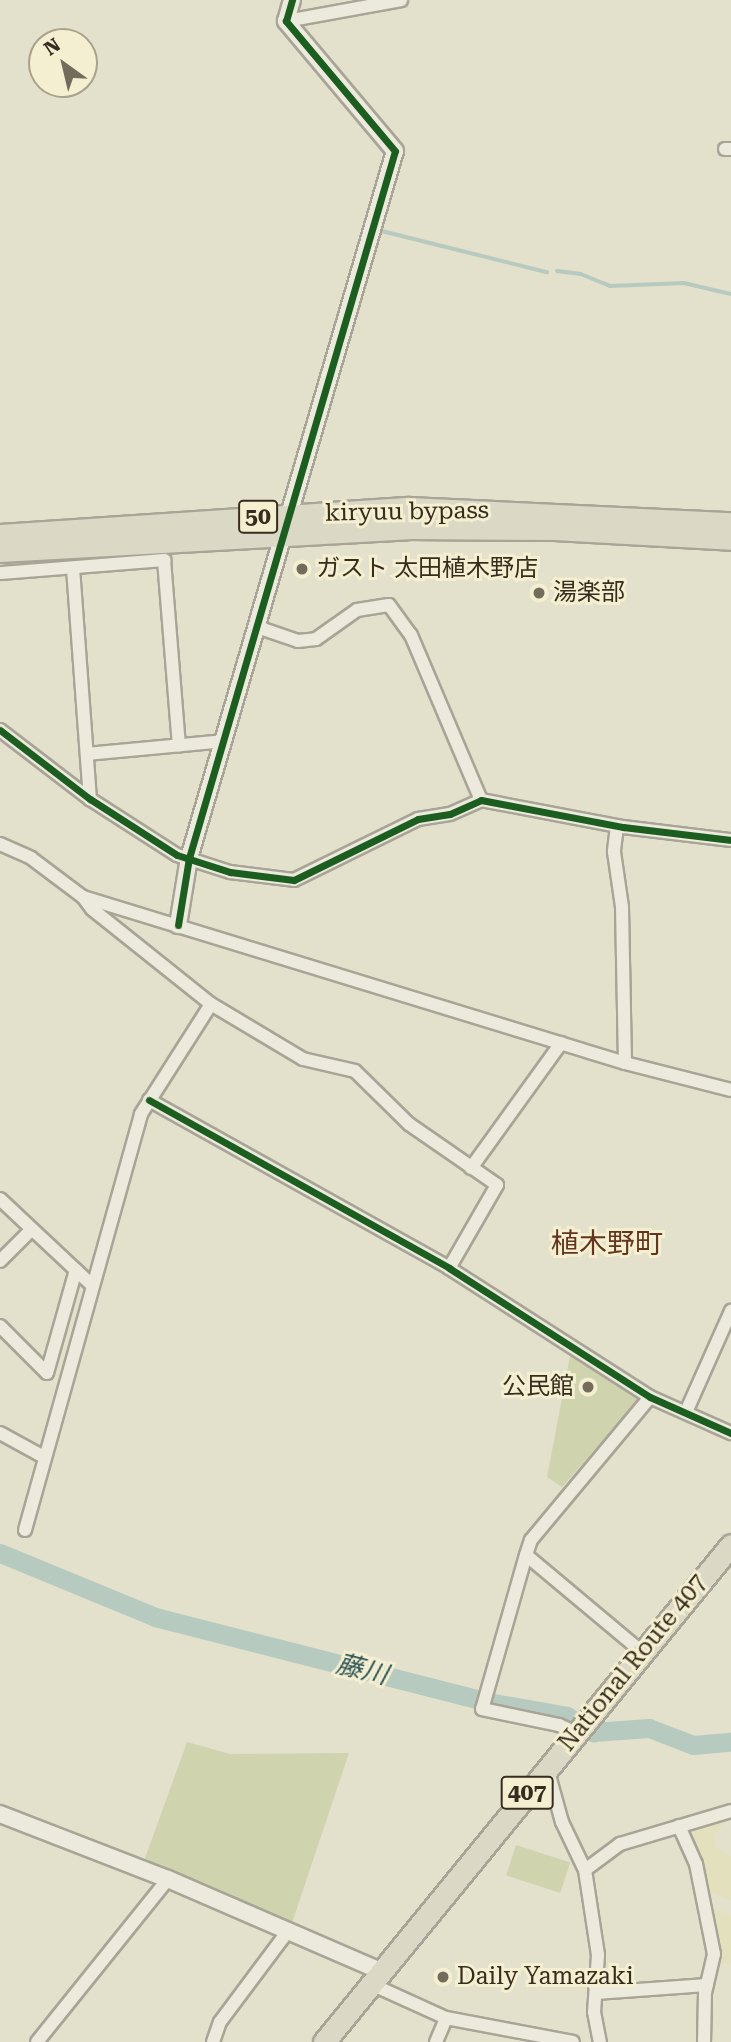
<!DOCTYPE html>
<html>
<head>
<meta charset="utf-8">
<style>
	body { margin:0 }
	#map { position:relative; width:731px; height:2042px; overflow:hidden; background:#e3e0cc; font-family:"Roboto Serif","Noto Sans JP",serif }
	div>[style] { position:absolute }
	.farmland>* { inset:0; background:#e3e1bd }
	.green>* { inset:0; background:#cfd4ae; transform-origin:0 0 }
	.stream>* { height:3.5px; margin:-1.75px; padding:0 1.75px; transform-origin:1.75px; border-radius:1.75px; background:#b7cac0 }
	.river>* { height:19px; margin:-9.5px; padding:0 9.5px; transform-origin:9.5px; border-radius:9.5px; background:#b7cac0 }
	.roads { filter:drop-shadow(2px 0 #a8a496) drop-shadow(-2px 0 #a8a496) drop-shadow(0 2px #a8a496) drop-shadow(0 -2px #a8a496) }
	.minor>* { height:12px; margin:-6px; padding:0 6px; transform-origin:6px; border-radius:6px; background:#ece9dd }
	.tertiary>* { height:16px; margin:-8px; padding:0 8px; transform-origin:8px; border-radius:8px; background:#ece9dd }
	.trunk>* { height:21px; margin:-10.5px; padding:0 10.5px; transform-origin:10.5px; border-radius:10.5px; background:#dcd8c6 }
	.cycleway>* { height:7px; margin:-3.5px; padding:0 3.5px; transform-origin:3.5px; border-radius:3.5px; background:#1b5e20 }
	.dots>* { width:19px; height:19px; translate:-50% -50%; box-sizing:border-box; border:4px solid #f5efd2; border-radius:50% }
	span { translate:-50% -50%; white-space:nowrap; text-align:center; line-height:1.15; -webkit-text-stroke:6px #f5efd2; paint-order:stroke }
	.shield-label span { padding:2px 5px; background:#f5efd2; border:2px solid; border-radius:5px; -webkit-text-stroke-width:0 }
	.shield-label { font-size:23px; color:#372d1e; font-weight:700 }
	.street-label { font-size:24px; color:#372d1e }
	.poi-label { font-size:24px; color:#372d1e }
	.left { translate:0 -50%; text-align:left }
	.right { translate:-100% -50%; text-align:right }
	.water-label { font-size:26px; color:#2d5456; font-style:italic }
	.quarter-label { font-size:28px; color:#63351e }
	.north { position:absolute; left:28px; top:28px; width:70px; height:70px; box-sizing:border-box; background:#f5efd2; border:2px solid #a9a18a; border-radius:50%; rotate:326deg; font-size:19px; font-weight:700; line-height:28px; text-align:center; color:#372d1e }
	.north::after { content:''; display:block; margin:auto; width:24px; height:32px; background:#736c5b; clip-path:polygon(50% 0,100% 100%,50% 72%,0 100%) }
</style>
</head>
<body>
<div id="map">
	<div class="farmland">
		<i style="clip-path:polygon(729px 1818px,714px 1835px,715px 1846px,731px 1856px,731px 1900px,711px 1893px,692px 1828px)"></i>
		<i style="clip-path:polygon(714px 1909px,731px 1915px,731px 1966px,720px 1962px)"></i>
	</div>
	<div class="green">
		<i style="clip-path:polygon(571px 1351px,638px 1400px,562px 1487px,547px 1477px)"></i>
		<i style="clip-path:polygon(187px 1742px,230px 1754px,349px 1753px,292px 1923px,144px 1861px)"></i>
		<i style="left:516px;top:1845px;width:57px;height:32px;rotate:18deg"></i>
	</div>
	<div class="stream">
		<i style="left:382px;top:231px;width:170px;rotate:14deg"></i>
		<i style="left:557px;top:271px;width:24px;rotate:7deg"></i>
		<i style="left:581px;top:274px;width:31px;rotate:22deg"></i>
		<i style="left:610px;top:286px;width:74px;rotate:-2.3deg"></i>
		<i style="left:684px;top:283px;width:48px;rotate:13.2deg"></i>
	</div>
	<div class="river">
		<i style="left:0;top:1553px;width:168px;rotate:22.4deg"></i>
		<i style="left:155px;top:1617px;width:344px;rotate:14.3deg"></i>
		<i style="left:488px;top:1702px;width:80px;rotate:10deg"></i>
		<i style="left:567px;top:1716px;width:31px;rotate:32deg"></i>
		<i style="left:593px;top:1732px;width:56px;rotate:-4.1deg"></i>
		<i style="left:649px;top:1728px;width:47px;rotate:21.1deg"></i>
		<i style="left:693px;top:1745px;width:38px;rotate:-5deg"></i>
	</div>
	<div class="roads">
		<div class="minor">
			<i style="left:286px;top:21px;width:117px;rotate:-10.3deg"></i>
			<i style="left:725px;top:149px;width:6px"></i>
			<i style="left:73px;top:568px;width:232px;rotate:85.8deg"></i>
			<i style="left:0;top:573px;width:165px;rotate:-4.5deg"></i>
			<i style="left:164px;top:560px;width:186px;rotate:85.4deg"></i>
			<i style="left:257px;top:627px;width:43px;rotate:18.9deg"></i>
			<i style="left:298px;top:641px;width:18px;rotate:-6deg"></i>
			<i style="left:316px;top:639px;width:50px;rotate:-35.3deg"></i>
			<i style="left:357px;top:610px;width:32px;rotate:-9deg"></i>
			<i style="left:389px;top:605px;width:37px;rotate:54deg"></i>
			<i style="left:411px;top:635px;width:179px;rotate:67deg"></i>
			<i style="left:0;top:730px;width:113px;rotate:37.5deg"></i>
			<i style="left:90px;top:799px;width:103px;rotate:32.8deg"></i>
			<i style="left:177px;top:855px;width:56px;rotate:17.8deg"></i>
			<i style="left:230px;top:872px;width:64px;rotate:7.1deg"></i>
			<i style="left:294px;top:880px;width:138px;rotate:-26.2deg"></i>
			<i style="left:418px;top:819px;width:32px;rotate:-9deg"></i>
			<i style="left:450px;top:814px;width:34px;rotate:-24deg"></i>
			<i style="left:481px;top:800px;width:145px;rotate:10.8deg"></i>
			<i style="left:623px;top:827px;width:109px;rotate:6.9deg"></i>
			<i style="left:87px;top:754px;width:138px;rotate:-5.4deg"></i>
			<i style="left:617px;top:826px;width:26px;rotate:97deg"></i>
			<i style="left:614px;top:852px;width:56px;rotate:81.7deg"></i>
			<i style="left:622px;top:907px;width:156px;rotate:88.9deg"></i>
			<i style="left:0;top:844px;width:34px;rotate:24deg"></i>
			<i style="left:31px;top:858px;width:65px;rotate:36.9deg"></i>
			<i style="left:83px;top:897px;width:567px;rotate:17.03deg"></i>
			<i style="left:625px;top:1063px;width:109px;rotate:14.3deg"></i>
			<i style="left:83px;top:897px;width:15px;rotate:53deg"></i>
			<i style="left:92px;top:909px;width:152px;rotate:38.6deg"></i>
			<i style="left:211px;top:1004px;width:107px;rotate:30.9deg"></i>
			<i style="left:303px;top:1059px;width:53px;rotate:13deg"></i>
			<i style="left:355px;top:1071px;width:76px;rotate:44.5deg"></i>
			<i style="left:409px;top:1124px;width:107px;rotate:34.7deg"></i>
			<i style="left:497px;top:1185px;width:96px;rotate:120deg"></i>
			<i style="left:149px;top:1100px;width:344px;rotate:29.2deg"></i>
			<i style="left:449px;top:1268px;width:239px;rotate:32.7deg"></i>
			<i style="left:650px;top:1397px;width:89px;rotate:24deg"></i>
			<i style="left:471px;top:1168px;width:154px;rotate:-54.2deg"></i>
			<i style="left:0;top:1199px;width:127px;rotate:43.1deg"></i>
			<i style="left:0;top:1261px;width:45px;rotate:-45deg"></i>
			<i style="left:0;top:1326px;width:66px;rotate:45deg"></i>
			<i style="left:47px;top:1373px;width:107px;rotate:-74.3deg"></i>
			<i style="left:686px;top:1412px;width:111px;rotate:-66deg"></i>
			<i style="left:0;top:1433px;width:50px;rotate:28.6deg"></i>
			<i style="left:25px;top:1530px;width:432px;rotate:-74.4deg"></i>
			<i style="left:141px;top:1114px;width:130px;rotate:-57.5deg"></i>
			<i style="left:526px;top:1555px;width:160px;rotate:105.9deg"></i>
			<i style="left:482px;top:1709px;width:79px;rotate:11.7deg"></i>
			<i style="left:559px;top:1725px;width:19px;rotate:25deg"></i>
			<i style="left:642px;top:1652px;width:151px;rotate:-140.1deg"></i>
			<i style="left:526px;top:1555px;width:16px;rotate:-72deg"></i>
			<i style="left:531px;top:1540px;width:186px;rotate:-50.2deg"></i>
			<i style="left:547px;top:1768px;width:56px;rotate:74.5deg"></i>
			<i style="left:562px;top:1822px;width:53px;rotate:64.4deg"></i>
			<i style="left:585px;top:1870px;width:86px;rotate:81.3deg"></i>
			<i style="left:598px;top:1955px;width:57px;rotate:94deg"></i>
			<i style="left:594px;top:2012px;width:31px;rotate:79deg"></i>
			<i style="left:679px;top:1826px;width:42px;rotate:65.9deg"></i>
			<i style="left:696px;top:1864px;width:92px;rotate:78.7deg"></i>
			<i style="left:714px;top:1954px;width:39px;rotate:103deg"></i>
			<i style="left:705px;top:1992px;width:50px;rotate:91.1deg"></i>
			<i style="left:585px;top:1870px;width:44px;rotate:-36.6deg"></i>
			<i style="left:620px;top:1844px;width:116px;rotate:-16.6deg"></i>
			<i style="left:371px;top:1984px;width:82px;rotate:24.4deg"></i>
			<i style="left:446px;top:2018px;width:129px;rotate:10.7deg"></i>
			<i style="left:596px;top:1993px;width:111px;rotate:-4.1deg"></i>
			<i style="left:37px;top:2042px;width:209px;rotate:-51.2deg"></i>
			<i style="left:213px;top:2042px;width:21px;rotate:-71deg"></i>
			<i style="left:220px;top:2022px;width:114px;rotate:-53.2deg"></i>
			<i style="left:436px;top:2042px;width:26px;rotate:-67deg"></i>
		</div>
		<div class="tertiary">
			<i style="left:178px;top:925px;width:68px;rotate:-80.7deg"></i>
			<i style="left:189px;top:858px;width:736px;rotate:-73.76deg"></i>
			<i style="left:395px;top:151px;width:170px;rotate:-130deg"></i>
			<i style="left:286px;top:21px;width:22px;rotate:-74deg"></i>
			<i style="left:0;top:1814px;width:180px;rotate:21.2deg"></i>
			<i style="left:168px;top:1879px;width:232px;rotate:23.4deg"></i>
		</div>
		<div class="trunk">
			<i style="left:0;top:535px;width:410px;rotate:-3.8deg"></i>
			<i style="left:409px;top:508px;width:322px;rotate:2.7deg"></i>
			<i style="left:0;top:551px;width:409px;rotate:-3.2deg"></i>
			<i style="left:408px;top:528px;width:146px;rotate:0.4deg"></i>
			<i style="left:554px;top:529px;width:177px;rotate:3.2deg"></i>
			<i style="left:324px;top:2042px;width:642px;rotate:-50.69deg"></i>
		</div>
	</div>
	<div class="cycleway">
		<i style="left:0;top:730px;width:113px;rotate:37.5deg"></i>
		<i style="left:90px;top:799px;width:103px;rotate:32.8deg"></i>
		<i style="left:177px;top:855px;width:56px;rotate:17.8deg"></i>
		<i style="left:230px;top:872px;width:64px;rotate:7.1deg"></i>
		<i style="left:294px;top:880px;width:138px;rotate:-26.2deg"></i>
		<i style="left:418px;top:819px;width:32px;rotate:-9deg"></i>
		<i style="left:450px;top:814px;width:34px;rotate:-24deg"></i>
		<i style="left:481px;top:800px;width:145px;rotate:10.8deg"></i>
		<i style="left:623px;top:827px;width:109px;rotate:6.9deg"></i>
		<i style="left:178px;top:925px;width:68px;rotate:-80.7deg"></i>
		<i style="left:189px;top:858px;width:736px;rotate:-73.76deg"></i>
		<i style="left:395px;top:151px;width:170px;rotate:-130deg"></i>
		<i style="left:286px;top:21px;width:22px;rotate:-74deg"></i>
		<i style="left:149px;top:1100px;width:344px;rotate:29.2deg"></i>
		<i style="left:449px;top:1268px;width:239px;rotate:32.7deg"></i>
		<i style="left:650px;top:1397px;width:89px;rotate:24deg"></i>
	</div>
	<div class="dots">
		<i style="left:302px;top:569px;background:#736c5b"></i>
		<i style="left:539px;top:593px;background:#736c5b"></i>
		<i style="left:588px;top:1387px;background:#736c5b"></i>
		<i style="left:443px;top:1977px;background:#736c5b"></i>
	</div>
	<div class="shield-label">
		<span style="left:258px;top:517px">50</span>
		<span style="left:527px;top:1793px">407</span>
	</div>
	<div class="street-label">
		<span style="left:407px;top:512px;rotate:-1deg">kiryuu bypass</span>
		<span style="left:633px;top:1663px;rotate:-51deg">National Route 407</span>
	</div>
	<div class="poi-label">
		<span class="left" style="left:316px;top:569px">ガスト 太田植木野店</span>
		<span class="left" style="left:553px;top:593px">湯楽部</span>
		<span class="right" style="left:574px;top:1387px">公民館</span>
		<span class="left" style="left:457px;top:1977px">Daily Yamazaki</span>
	</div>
	<div class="water-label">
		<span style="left:362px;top:1670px;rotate:14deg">藤川</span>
	</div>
	<div class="quarter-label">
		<span style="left:607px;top:1244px">植木野町</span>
	</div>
	<div class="north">N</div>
</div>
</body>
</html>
